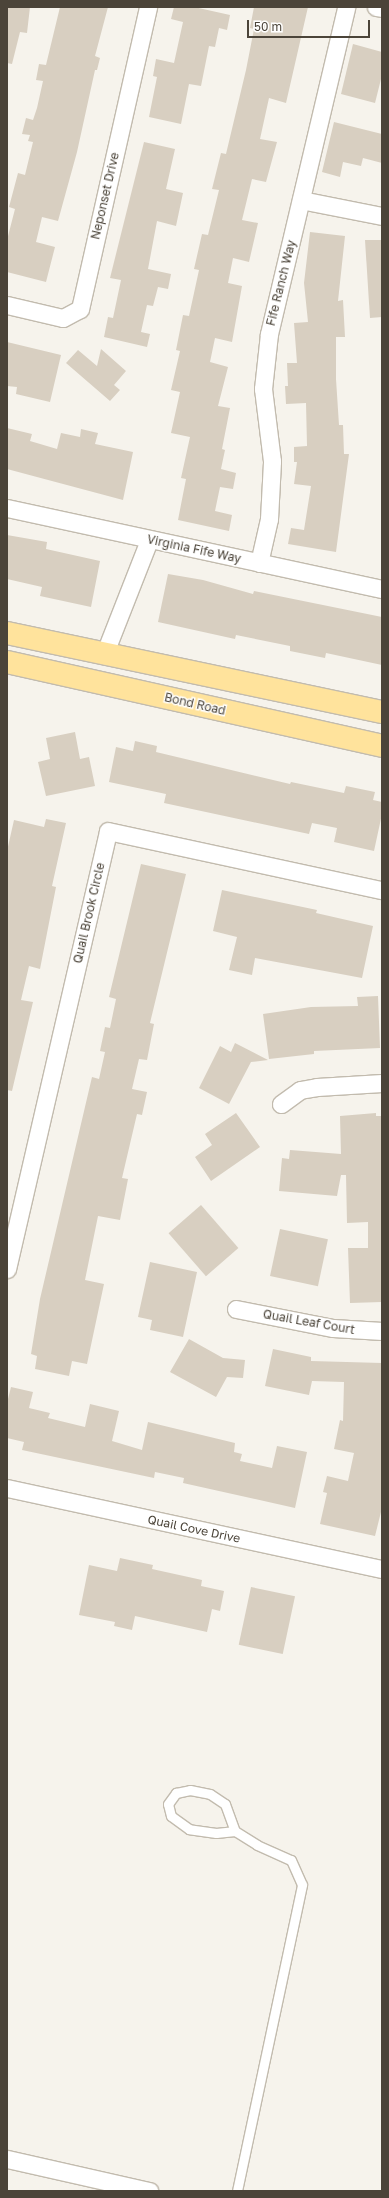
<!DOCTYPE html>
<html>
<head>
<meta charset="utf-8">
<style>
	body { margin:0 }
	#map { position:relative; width:389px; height:2198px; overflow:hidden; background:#f6f3ec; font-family:"Golos Text",sans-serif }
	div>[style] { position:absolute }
	.building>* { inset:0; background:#d8cfc1; transform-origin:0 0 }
	.roads { filter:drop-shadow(1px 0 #c2bbae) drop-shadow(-1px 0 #c2bbae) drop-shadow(0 1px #c2bbae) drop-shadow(0 -1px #c2bbae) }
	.service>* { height:9px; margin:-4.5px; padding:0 4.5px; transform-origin:4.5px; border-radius:4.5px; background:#fff }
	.minor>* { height:17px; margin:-8.5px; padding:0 8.5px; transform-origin:8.5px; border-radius:8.5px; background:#fff }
	.primary>* { height:22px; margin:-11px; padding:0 11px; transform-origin:11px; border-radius:11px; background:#ffe39c }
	span { translate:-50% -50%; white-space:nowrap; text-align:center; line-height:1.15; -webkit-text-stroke:3px #fff; paint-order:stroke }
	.street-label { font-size:12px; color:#4b4439 }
	.frame { position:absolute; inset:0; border:8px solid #4b4439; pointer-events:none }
	.scale { position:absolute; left:247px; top:20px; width:123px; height:18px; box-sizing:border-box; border:2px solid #4b4439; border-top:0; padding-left:5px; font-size:12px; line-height:14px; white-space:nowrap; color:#4b4439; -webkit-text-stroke:3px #fff; paint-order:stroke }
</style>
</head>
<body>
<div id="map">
	<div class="building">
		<i style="clip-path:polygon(7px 7px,30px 7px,27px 33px,20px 32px,12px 64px,7px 63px)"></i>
		<i style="clip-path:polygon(60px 7px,108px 7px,95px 56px,100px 58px,97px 70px,95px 70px,77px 152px,58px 221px,42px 217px,36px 242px,55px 247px,46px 282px,7px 272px,7px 240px,15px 209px,9px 207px,18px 173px,25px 175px,33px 142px,28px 141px,30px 135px,22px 134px,26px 118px,33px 120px,37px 108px,43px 81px,36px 80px,39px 64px,46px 65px)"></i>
		<i style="clip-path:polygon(174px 7px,194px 7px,230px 15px,227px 30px,219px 28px,215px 47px,209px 46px,201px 86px,189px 84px,181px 124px,149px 117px,157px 77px,153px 76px,156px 59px,174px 63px,183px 22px,171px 19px)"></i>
		<i style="clip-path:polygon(254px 7px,308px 7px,286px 103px,269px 98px,260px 139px,277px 142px,266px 182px,252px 179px,242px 220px,258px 223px,249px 262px,233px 258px,228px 283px,242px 286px,232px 342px,215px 338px,210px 362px,228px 367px,218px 406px,230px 408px,222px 449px,225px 450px,221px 469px,236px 473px,233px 489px,220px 487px,215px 511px,232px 515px,229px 531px,178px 520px,186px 479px,181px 478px,190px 437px,171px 433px,180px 392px,171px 390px,180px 351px,176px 350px,183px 315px,189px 316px,199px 270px,194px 269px,202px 234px,208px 235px,219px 190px,212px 189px,221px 153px,226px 154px,246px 70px,254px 29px,250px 28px)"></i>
		<i style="clip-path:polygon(353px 44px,382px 52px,382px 75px,375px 103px,341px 94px)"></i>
		<i style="clip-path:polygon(334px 122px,382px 134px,382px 163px,363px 158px,361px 166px,343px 162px,340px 177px,322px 172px)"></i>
		<i style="clip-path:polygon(144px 142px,175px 149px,166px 189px,183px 193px,176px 226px,157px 221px,148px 269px,171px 274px,168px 289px,158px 287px,153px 306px,147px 305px,141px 332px,150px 334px,147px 347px,104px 337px,108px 317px,113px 318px,121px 280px,110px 278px)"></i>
		<i style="clip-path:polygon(310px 232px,345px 236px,338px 301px,343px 300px,345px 337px,336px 337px,336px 379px,339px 425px,343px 425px,344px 454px,349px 454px,336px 552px,288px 544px,291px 528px,304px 530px,311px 486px,294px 484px,297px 462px,294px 462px,294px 447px,307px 446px,306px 403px,286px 404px,285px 386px,288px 386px,287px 363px,297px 363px,294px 323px,308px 322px,304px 283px)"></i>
		<i style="clip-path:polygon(365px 240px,382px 240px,382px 317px,370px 318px)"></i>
		<i style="clip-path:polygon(7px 342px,61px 355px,50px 402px,16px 394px,17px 387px,7px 386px)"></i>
		<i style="clip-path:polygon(101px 349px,126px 371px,114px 385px,120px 390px,110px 401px,66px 363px,78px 350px,97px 366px)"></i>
		<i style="clip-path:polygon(7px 428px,32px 434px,30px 441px,57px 449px,61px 433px,80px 437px,81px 429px,98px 433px,95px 444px,133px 452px,123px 500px,7px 469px)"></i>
		<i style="clip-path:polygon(7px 535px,47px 542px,46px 549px,100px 561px,91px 607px,40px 596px,42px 587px,7px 579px)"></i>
		<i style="clip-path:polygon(168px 574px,203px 580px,253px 594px,254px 591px,382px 617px,382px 665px,326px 653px,325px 658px,290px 651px,290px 646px,236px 635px,235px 639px,158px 622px)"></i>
		<i style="clip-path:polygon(75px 732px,80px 759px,89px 757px,95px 786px,46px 796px,38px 762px,50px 759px,46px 738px)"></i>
		<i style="clip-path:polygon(135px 741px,157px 746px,156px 752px,290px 784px,291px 782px,344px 793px,346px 786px,375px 792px,373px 800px,382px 802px,382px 814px,374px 851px,334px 842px,337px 828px,312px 823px,309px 834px,164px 803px,166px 794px,109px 782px,116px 747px,133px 751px)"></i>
		<i style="clip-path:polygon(46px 819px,66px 823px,52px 886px,56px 887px,40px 969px,29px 966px,21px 1000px,33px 1002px,12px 1091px,7px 1090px,7px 851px,14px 820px,44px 827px)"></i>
		<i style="clip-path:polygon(141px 864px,186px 874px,150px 1023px,154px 1024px,147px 1060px,139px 1059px,132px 1089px,147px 1092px,142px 1115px,137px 1114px,122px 1178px,128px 1179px,120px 1220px,98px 1216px,85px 1280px,104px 1284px,87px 1364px,72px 1361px,69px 1376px,35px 1369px,37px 1356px,31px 1354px,40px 1299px,92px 1077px,99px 1079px,105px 1052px,100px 1051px,105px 1027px,110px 1028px,116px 999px,109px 997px)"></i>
		<i style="clip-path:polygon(222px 890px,317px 910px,316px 913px,373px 926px,362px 978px,255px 958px,252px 975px,229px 970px,237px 937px,213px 931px)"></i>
		<i style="clip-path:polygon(378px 996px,380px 1048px,314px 1051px,314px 1054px,269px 1059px,263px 1014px,311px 1007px,358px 1006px,357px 997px)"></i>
		<i style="clip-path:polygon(235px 1043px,268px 1060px,251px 1062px,229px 1104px,199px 1088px,220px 1046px,231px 1052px)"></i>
		<i style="clip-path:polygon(236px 1113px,260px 1147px,211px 1181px,195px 1157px,212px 1145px,205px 1134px)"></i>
		<i style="clip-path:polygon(376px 1113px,376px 1116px,382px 1116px,382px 1302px,350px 1303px,348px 1248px,368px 1248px,368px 1222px,347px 1223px,346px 1175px,341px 1175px,337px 1196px,279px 1191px,282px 1158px,289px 1159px,290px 1150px,341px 1154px,340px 1116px)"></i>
		<i style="left:201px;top:1205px;width:57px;height:43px;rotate:49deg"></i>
		<i style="left:280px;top:1229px;width:49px;height:48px;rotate:12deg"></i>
		<i style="clip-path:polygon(150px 1262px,197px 1272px,183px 1337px,150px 1330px,152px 1320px,138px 1317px)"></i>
		<i style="clip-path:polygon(189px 1339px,223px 1358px,245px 1360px,243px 1378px,227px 1377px,216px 1397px,170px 1372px)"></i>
		<i style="clip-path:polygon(273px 1349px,311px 1357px,311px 1361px,382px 1363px,382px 1508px,375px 1536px,320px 1524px,327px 1493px,323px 1492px,327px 1476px,348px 1481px,354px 1453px,334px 1449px,340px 1420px,343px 1421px,344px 1382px,312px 1381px,309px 1395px,265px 1386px)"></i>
		<i style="clip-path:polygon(11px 1387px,33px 1392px,29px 1408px,50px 1413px,48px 1418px,85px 1427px,90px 1404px,119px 1411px,112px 1441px,142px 1450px,148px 1422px,235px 1443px,234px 1452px,242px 1454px,240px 1461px,272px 1468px,277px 1446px,307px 1452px,295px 1508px,183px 1483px,184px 1478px,155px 1472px,154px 1478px,22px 1450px,24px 1442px,7px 1438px,7px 1403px)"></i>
		<i style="clip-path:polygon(120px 1558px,153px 1565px,152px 1569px,202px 1580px,201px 1586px,224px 1591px,220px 1611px,212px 1609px,207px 1632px,135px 1616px,132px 1630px,114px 1626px,115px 1622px,79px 1615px,89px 1565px,117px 1571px)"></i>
		<i style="left:251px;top:1587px;width:45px;height:59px;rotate:12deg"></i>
	</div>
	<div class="roads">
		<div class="service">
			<i style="left:235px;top:1831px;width:19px;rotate:174deg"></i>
			<i style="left:216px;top:1833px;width:27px;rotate:-172deg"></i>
			<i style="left:189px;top:1829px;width:22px;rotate:-144deg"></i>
			<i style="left:171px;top:1816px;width:12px;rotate:-104deg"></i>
			<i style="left:168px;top:1804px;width:14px;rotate:-54deg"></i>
			<i style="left:176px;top:1793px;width:14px;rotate:-12deg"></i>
			<i style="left:190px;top:1790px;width:20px;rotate:11deg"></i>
			<i style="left:210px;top:1794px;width:18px;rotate:34deg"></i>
			<i style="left:225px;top:1804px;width:29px;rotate:70deg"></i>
			<i style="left:235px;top:1831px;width:26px;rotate:32deg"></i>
			<i style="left:257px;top:1845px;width:37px;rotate:24deg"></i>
			<i style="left:291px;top:1860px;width:27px;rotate:66deg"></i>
			<i style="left:302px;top:1885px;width:313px;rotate:102deg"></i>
		</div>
		<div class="minor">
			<i style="left:376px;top:7px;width:6px;rotate:9deg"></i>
			<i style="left:301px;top:200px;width:83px;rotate:11.2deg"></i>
			<i style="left:7px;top:305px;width:57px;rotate:13.1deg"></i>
			<i style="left:63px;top:318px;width:19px;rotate:-28deg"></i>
			<i style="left:80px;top:309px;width:310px;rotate:-77.3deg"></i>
			<i style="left:7px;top:508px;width:384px;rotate:12.2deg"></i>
			<i style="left:259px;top:563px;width:45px;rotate:-77.2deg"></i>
			<i style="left:269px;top:519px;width:58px;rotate:-87deg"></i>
			<i style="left:272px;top:461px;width:73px;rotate:-97.1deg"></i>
			<i style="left:263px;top:389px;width:55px;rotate:-83.8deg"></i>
			<i style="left:269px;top:334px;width:336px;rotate:-76.7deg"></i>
			<i style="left:104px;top:655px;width:123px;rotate:-68.6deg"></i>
			<i style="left:281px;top:1104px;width:24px;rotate:-36deg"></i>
			<i style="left:300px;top:1090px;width:17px;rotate:-10deg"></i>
			<i style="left:317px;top:1087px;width:65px;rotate:-3.5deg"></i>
			<i style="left:7px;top:1269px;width:449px;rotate:-77deg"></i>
			<i style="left:108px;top:831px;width:280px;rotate:12.2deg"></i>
			<i style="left:236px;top:1309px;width:99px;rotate:11.1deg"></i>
			<i style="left:333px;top:1328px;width:49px;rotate:3.5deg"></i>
			<i style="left:7px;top:1488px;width:384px;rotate:12.2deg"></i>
			<i style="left:7px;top:2159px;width:146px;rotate:12.7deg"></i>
		</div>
		<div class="primary">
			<i style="left:7px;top:633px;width:383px;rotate:11.9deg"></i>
			<i style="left:7px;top:662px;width:384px;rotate:12.6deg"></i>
		</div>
	</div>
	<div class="street-label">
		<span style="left:105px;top:196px;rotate:-77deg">Neponset Drive</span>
		<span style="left:281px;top:283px;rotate:-76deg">Fife Ranch Way</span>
		<span style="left:194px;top:549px;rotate:12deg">Virginia Fife Way</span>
		<span style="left:195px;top:704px;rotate:13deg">Bond Road</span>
		<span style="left:89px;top:913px;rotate:-77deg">Quail Brook Circle</span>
		<span style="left:309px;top:1322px;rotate:10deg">Quail Leaf Court</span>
		<span style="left:194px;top:1529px;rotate:12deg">Quail Cove Drive</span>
	</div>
	<div class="frame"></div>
	<div class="scale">50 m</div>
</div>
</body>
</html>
